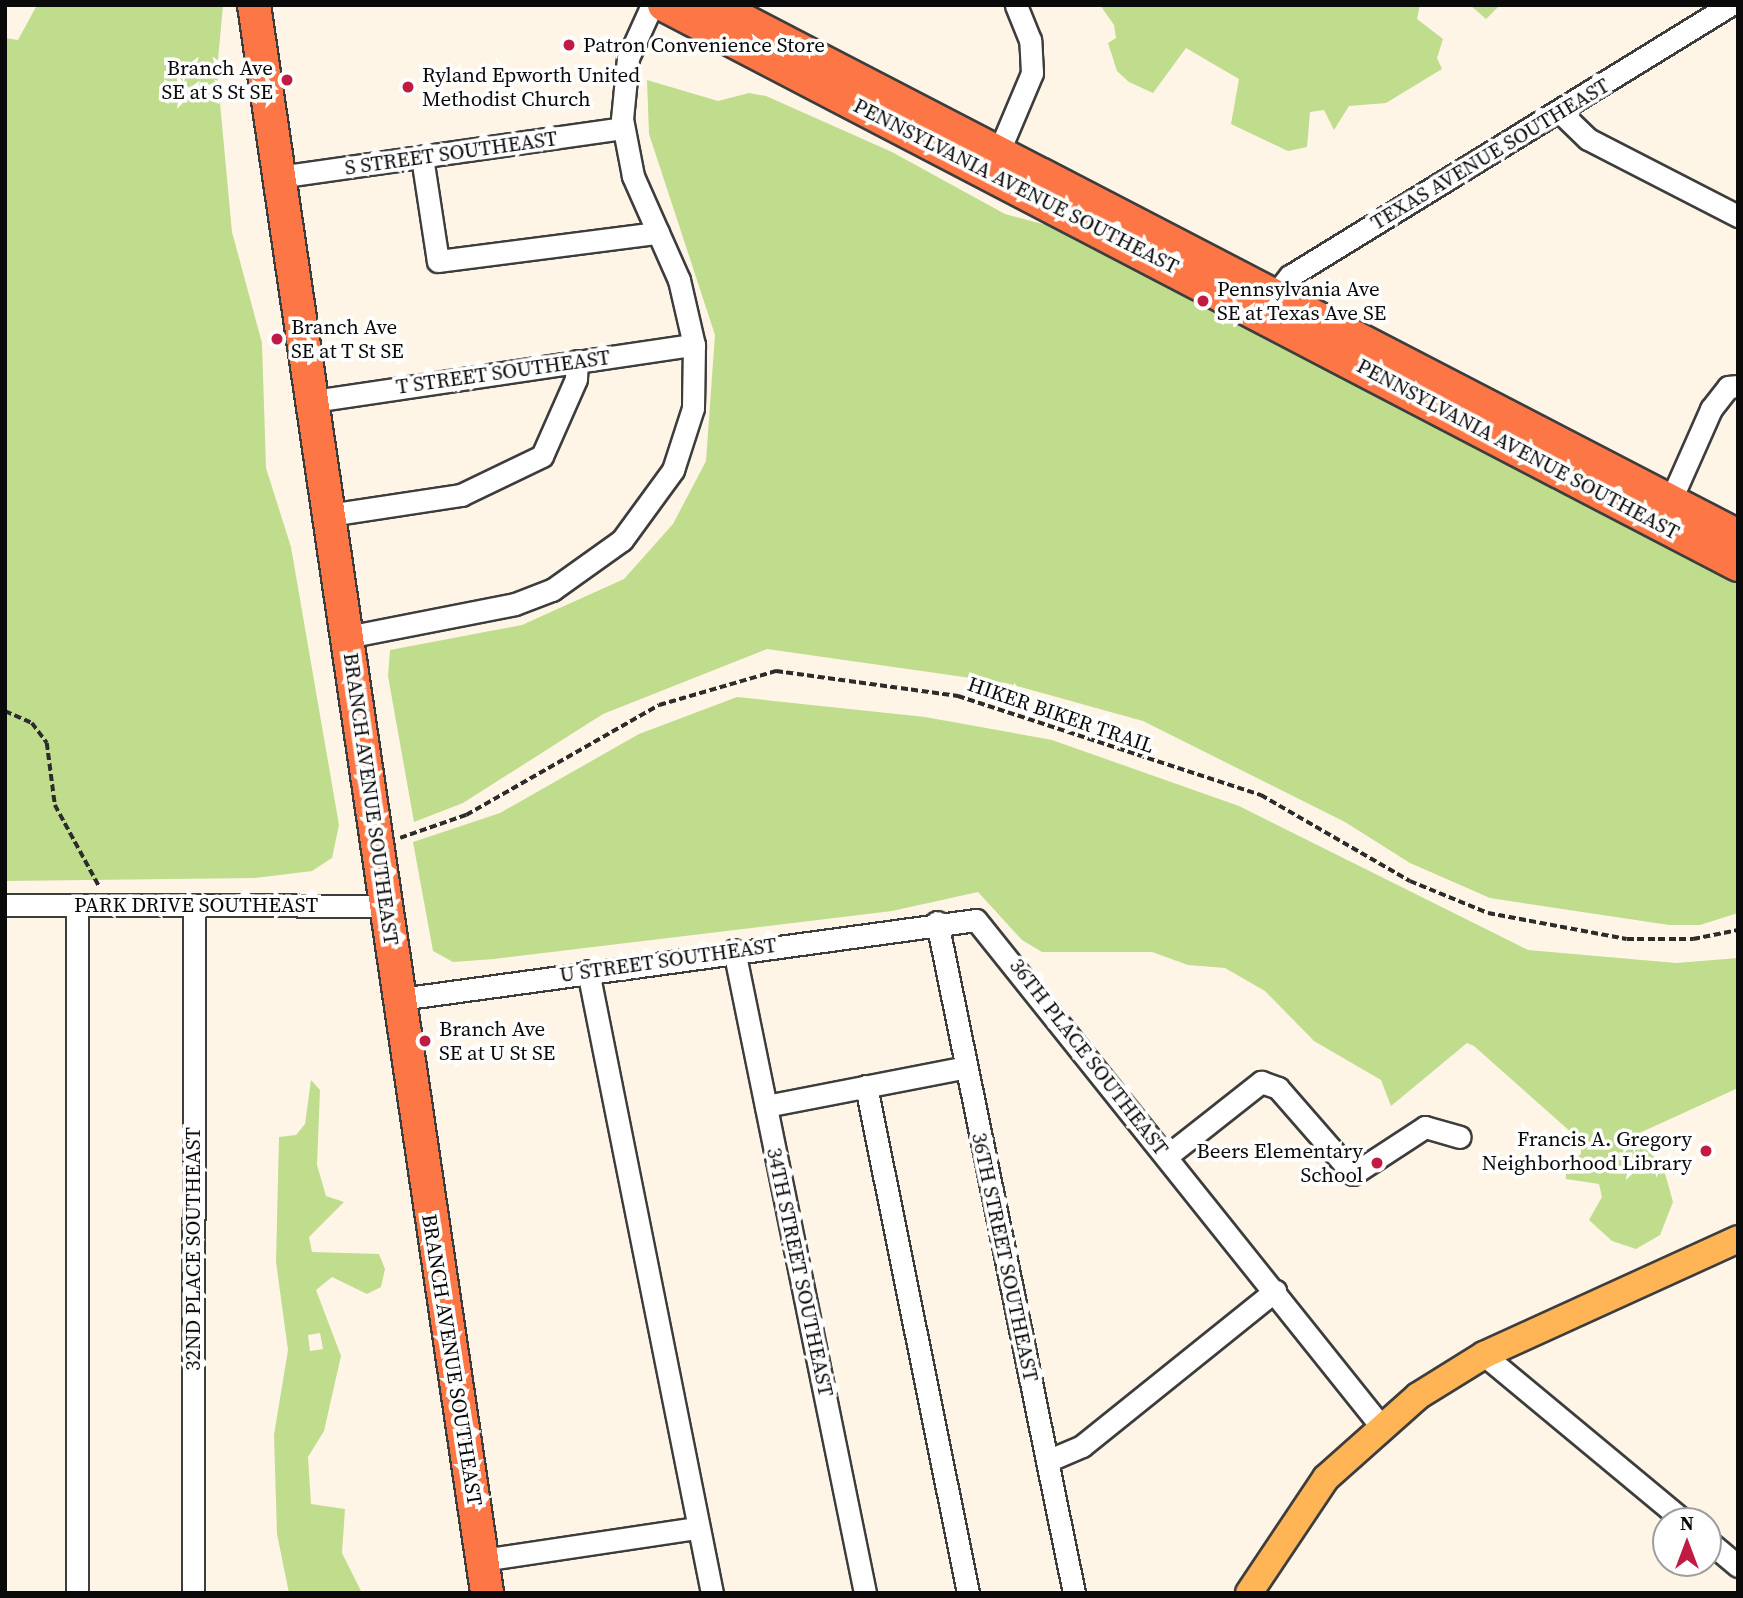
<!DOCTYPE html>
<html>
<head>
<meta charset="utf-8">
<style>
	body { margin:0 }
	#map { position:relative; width:1743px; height:1598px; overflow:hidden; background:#fff5e6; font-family:"Source Serif 4",serif }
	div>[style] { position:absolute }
	.forest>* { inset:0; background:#c0dc8d }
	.path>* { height:3.5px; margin-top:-1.75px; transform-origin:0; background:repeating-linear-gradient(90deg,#2c2c2c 0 7px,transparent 0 10.5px) }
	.roads { filter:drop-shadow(2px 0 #3d3d3d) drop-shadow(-2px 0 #3d3d3d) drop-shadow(0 2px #3d3d3d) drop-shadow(0 -2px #3d3d3d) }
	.minor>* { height:21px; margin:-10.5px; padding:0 10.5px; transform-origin:10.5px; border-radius:10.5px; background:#fff }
	.major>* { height:26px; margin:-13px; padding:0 13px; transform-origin:13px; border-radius:13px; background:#ffb556 }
	.highway>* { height:32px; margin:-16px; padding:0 16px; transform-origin:16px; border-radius:16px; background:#fd7746 }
	.dots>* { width:19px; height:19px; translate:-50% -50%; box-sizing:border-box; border:4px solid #fff; border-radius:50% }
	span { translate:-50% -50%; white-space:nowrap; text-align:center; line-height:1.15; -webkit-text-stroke:7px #fff; paint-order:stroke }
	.poi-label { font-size:21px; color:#0a0a0a }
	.left { translate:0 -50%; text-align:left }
	.right { translate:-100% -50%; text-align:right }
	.street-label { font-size:21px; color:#0a0a0a }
	.frame { position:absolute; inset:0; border:7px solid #0a0a0a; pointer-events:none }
	.north { position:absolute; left:1652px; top:1507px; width:70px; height:70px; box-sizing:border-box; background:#fff; border:2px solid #9d9d9d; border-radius:50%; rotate:0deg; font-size:19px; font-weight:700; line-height:28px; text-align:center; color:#0a0a0a }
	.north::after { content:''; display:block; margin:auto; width:24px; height:32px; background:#c01c43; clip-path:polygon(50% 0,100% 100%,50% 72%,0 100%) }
</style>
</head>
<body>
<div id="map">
	<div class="forest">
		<i style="clip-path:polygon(37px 5px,223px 5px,217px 71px,232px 232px,262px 343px,266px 468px,291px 547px,339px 825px,332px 858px,312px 871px,255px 878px,5px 881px,5px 38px,18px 40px)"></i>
		<i style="clip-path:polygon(1100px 5px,1420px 5px,1417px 19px,1443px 39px,1437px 58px,1442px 69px,1386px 103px,1349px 106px,1334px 130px,1324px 110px,1310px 112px,1307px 147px,1288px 151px,1231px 124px,1239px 79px,1186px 48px,1153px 93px,1129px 82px,1117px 71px,1108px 43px,1116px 38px,1114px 25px)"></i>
		<i style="clip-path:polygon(1470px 5px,1500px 5px,1486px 19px)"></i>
		<i style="clip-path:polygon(647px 80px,718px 101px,749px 93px,766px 96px,892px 152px,1005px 214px,1062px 229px,1738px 584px,1738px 913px,1700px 925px,1669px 925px,1490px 898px,1410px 863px,1345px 822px,1143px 721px,1006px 683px,767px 649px,603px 714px,463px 803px,414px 822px,388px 676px,390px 650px,522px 625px,624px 579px,673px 524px,706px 461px,715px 335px,649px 134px)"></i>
		<i style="clip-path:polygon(737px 697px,925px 717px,1052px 740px,1239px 806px,1528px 950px,1676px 963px,1738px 958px,1738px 1088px,1633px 1136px,1663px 1166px,1673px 1202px,1660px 1235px,1636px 1249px,1612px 1241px,1589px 1220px,1602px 1197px,1599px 1184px,1566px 1179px,1565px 1167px,1581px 1154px,1581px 1141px,1474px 1046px,1467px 1043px,1391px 1106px,1381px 1080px,1314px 1041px,1265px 991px,1225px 968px,1188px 965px,1152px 952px,1042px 952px,1022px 940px,978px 892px,892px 911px,494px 959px,453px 962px,433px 951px,413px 842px,500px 813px,639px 734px)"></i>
		<i style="clip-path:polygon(evenodd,311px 1080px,320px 1090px,317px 1165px,326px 1196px,344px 1202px,309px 1237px,312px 1252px,379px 1254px,385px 1269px,381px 1287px,367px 1294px,332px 1277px,316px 1290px,341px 1356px,324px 1431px,308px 1457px,311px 1504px,345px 1509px,342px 1553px,362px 1593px,289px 1593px,277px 1534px,274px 1435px,288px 1350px,276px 1262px,279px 1137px,296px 1135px,305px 1124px,311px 1080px,320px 1333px,323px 1349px,310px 1351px,308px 1335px,320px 1333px)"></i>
	</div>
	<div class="path">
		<i style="left:5px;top:711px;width:30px;rotate:24deg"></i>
		<i style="left:32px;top:723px;width:25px;rotate:53deg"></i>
		<i style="left:47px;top:743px;width:63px;rotate:82.6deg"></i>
		<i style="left:55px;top:805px;width:94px;rotate:61.5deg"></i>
		<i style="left:400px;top:838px;width:70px;rotate:-19.2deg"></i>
		<i style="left:466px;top:815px;width:222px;rotate:-29.7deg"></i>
		<i style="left:659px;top:705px;width:122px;rotate:-16.2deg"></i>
		<i style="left:776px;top:671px;width:184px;rotate:7.8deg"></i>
		<i style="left:958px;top:696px;width:319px;rotate:18.1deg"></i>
		<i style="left:1261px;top:795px;width:172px;rotate:30deg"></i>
		<i style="left:1410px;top:881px;width:84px;rotate:22.3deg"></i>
		<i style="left:1488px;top:913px;width:141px;rotate:10.6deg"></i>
		<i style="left:1627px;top:939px;width:66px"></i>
		<i style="left:1693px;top:939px;width:46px;rotate:-11.3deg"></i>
	</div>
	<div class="roads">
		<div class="minor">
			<i style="left:1560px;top:112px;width:39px;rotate:44deg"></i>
			<i style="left:1588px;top:139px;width:169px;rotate:27.2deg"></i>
			<i style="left:422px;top:157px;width:105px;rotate:81.3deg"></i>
			<i style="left:438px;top:261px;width:222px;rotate:-7.3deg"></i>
			<i style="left:994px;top:163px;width:98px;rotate:-67.1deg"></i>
			<i style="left:1032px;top:73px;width:33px;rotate:-93deg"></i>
			<i style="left:1030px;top:40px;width:38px;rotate:-112deg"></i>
			<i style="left:279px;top:177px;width:347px;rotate:-8.1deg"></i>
			<i style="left:1267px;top:305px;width:37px;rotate:-52deg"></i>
			<i style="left:1290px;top:276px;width:517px;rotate:-31.63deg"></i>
			<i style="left:313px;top:401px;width:385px;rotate:-8.4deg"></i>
			<i style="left:1665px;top:513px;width:114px;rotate:-66.1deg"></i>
			<i style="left:1711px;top:409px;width:28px;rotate:-52deg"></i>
			<i style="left:1728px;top:387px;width:10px;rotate:-6deg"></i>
			<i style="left:329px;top:515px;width:134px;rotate:-8.6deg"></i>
			<i style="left:461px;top:495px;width:90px;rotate:-25.7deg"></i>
			<i style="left:542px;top:456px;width:84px;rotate:-66.2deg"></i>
			<i style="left:576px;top:379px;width:18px;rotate:-87deg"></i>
			<i style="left:347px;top:637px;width:171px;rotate:-11.1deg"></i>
			<i style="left:515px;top:604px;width:40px;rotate:-21deg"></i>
			<i style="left:552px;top:590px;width:86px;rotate:-35.5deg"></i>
			<i style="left:622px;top:540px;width:87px;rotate:-53.9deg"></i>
			<i style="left:673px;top:470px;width:65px;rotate:-72.1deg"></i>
			<i style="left:693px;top:408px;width:63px;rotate:-89.1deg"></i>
			<i style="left:694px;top:345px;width:67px;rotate:-103deg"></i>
			<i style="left:679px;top:280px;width:114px;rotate:-113.9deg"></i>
			<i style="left:633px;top:176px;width:58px;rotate:-100.9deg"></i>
			<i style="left:622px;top:119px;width:61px;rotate:-84.4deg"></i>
			<i style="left:628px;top:58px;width:58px;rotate:-65.6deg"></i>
			<i style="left:5px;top:905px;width:382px;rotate:0.1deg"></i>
			<i style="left:937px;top:922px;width:685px;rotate:78.46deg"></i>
			<i style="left:734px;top:950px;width:656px;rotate:78.48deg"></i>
			<i style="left:588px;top:971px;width:634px;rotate:78.73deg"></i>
			<i style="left:400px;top:999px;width:581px;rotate:-7.81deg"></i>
			<i style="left:976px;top:920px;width:647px;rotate:51.34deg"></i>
			<i style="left:866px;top:1086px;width:517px;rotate:78.62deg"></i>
			<i style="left:766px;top:1106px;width:204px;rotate:-11deg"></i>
			<i style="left:1167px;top:1156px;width:120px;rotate:-38.2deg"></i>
			<i style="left:1261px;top:1082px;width:18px;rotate:19deg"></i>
			<i style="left:1278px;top:1088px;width:114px;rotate:48.9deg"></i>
			<i style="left:1353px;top:1174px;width:86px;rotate:-33.1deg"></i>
			<i style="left:1425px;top:1127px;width:36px;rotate:16deg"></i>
			<i style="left:1484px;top:1355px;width:260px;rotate:39.7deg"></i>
			<i style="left:1047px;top:1461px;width:38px;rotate:-23deg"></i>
			<i style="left:1082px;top:1446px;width:248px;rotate:-38.8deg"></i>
			<i style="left:1708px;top:1541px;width:39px;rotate:40deg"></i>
			<i style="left:482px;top:1560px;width:217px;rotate:-8.5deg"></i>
			<i style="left:77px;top:1593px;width:688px;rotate:-90deg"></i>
			<i style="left:193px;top:1593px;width:688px;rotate:-89.92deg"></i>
		</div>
		<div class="major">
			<i style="left:1249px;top:1593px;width:138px;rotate:-56.2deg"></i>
			<i style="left:1326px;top:1478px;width:123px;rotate:-41.7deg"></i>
			<i style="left:1418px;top:1396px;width:78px;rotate:-31.8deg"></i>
			<i style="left:1484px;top:1355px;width:279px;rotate:-24.5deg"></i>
		</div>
		<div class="highway">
			<i style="left:254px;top:5px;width:1605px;rotate:81.65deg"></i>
			<i style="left:664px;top:5px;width:1211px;rotate:27.54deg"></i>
			<i style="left:714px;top:5px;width:1153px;rotate:27.41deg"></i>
		</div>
	</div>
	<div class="dots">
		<i style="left:569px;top:45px;background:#c01c43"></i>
		<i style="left:287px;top:80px;background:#c01c43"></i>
		<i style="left:408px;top:87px;background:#c01c43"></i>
		<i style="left:1203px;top:301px;background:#c01c43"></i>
		<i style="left:277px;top:339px;background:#c01c43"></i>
		<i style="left:425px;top:1041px;background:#c01c43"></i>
		<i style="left:1706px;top:1151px;background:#c01c43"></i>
		<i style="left:1377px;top:1163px;background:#c01c43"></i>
	</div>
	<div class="poi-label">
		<span class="left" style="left:583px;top:45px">Patron Convenience Store</span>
		<span class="right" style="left:273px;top:80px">Branch Ave<br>SE at S St SE</span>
		<span class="left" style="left:422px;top:87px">Ryland Epworth United<br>Methodist Church</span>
		<span class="left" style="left:1217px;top:301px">Pennsylvania Ave<br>SE at Texas Ave SE</span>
		<span class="left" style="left:291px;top:339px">Branch Ave<br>SE at T St SE</span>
		<span class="left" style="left:439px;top:1041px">Branch Ave<br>SE at U St SE</span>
		<span class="right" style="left:1692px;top:1151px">Francis A. Gregory<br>Neighborhood Library</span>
		<span class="right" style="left:1363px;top:1163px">Beers Elementary<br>School</span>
	</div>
	<div class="street-label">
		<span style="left:451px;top:153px;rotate:-8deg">S STREET SOUTHEAST</span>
		<span style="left:1490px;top:154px;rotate:-31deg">TEXAS AVENUE SOUTHEAST</span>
		<span style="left:1016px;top:186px;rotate:27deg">PENNSYLVANIA AVENUE SOUTHEAST</span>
		<span style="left:503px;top:372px;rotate:-8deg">T STREET SOUTHEAST</span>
		<span style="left:1518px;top:449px;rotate:28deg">PENNSYLVANIA AVENUE SOUTHEAST</span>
		<span style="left:1061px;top:715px;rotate:19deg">HIKER BIKER TRAIL</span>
		<span style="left:371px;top:799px;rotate:82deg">BRANCH AVENUE SOUTHEAST</span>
		<span style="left:196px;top:905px">PARK DRIVE SOUTHEAST</span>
		<span style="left:668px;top:960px;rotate:-8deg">U STREET SOUTHEAST</span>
		<span style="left:1089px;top:1057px;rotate:52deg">36TH PLACE SOUTHEAST</span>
		<span style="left:193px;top:1249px;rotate:-90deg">32ND PLACE SOUTHEAST</span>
		<span style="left:1005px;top:1257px;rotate:78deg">36TH STREET SOUTHEAST</span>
		<span style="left:800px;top:1272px;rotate:78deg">34TH STREET SOUTHEAST</span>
		<span style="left:452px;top:1360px;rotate:81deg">BRANCH AVENUE SOUTHEAST</span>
	</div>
	<div class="frame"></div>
	<div class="north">N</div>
</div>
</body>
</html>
